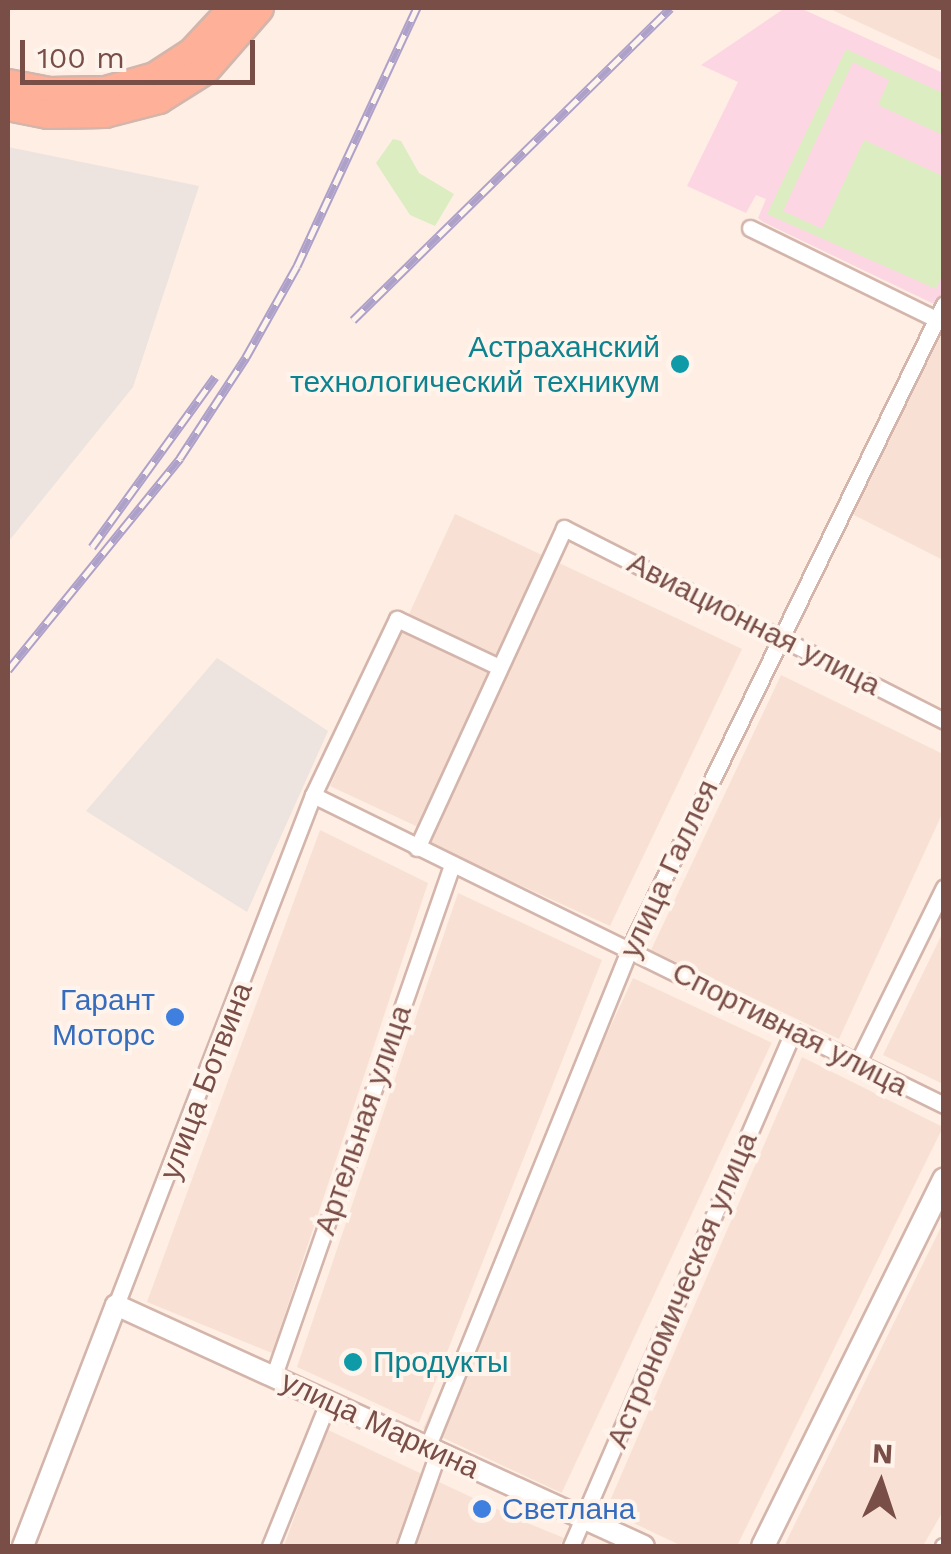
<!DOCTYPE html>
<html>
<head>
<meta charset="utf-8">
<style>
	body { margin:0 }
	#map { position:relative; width:951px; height:1554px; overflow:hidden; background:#feeee4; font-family:"Work Sans",sans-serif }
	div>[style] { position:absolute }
	.residential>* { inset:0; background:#f8e1d4; transform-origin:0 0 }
	.industrial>* { inset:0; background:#ede3df }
	.medical>* { inset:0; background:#fdd6e3 }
	.green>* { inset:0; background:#dcedc1 }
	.roads { filter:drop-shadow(2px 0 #d3b5ab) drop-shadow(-2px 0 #d3b5ab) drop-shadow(0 2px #d3b5ab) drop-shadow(0 -2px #d3b5ab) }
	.minor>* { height:15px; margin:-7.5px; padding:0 7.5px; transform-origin:7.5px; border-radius:7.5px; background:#fff }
	.tertiary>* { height:20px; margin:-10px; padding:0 10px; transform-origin:10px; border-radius:10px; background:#fff }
	.secondary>* { height:22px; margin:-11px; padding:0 11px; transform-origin:11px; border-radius:11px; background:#fff }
	.trunk>* { height:28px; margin:-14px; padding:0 14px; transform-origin:14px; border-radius:14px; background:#feb098 }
	.rail>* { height:9px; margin-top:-4.5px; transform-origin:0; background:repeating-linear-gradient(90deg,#fff4ec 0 15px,#aea1c9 0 30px); box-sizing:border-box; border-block:2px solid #aea1c9 }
	.dots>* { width:28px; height:28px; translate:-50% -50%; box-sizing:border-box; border:5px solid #fff4ec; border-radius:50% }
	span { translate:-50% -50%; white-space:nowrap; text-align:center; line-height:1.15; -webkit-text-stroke:8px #fff4ec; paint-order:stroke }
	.culture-label { font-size:30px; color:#0d838f }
	.right { translate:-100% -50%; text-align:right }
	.left { translate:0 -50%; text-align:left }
	.street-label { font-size:30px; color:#794e47 }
	.shop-label { font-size:30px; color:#366cbe }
	.frame { position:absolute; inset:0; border:10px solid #794e47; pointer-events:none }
	.north { position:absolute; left:831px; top:1434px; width:100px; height:100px; -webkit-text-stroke:8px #fff4ec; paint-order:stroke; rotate:3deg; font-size:28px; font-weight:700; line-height:40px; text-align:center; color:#794e47 }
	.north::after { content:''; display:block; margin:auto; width:35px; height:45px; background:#794e47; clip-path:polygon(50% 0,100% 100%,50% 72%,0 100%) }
	.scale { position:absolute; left:20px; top:40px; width:235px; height:45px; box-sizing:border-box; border:5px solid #794e47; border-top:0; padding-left:12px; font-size:30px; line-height:35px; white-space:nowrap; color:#794e47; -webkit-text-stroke:8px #fff4ec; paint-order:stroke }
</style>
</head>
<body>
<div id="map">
	<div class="residential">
		<i style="clip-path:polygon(828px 8px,943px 8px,943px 61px)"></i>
		<i style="clip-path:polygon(938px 331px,943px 333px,943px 560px,848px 512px)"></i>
		<i style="clip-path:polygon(455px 514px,742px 649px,610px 926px,429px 844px,433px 834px,330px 786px)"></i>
		<i style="clip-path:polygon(781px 675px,943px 754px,943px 812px,839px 1039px,651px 950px)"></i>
		<i style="clip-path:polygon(320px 830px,428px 883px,272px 1353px,147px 1302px)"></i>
		<i style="clip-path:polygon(458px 893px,602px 960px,419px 1423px,297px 1367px)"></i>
		<i style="clip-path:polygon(943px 932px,943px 1084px,883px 1055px)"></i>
		<i style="left:633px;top:978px;width:153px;height:497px;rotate:25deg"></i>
		<i style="clip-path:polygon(802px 1057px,943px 1127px,737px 1546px,682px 1546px,606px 1510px)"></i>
		<i style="clip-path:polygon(943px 1223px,943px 1511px,923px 1546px,784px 1546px)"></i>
		<i style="clip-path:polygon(326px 1429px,520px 1520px,564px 1538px,560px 1546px,284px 1546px)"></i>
	</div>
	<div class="industrial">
		<i style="clip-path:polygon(8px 147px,199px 186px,133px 387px,8px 542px)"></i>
		<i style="clip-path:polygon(217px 658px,328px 731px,247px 912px,86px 811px)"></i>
	</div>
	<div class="medical">
		<i style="clip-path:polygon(785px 8px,800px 8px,943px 73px,944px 289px,936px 305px,763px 222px,758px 218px,766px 199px,756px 195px,746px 213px,687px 186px,738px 82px,701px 65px)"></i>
	</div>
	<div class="green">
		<i style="clip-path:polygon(846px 49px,943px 93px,943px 135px,878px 105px,889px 80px,853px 62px,783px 211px,822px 229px,864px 140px,943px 176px,943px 274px,936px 289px,767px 214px)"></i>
		<i style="clip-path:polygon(393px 139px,401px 141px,419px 173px,454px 194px,435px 226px,410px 215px,376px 163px)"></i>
	</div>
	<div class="roads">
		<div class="minor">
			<i style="left:750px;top:228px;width:216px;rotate:26.1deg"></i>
			<i style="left:313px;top:795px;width:703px;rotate:26.16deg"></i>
			<i style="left:417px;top:848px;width:352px;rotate:-65.3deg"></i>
			<i style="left:564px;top:528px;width:426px;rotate:26.9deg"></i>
			<i style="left:857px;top:1064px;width:197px;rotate:-63.8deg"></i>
			<i style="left:116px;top:1305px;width:547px;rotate:-68.88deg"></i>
			<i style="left:313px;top:795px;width:195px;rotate:-64.5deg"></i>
			<i style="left:397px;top:619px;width:110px;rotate:25.2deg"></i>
			<i style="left:274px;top:1375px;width:540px;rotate:-70.76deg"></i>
			<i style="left:427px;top:1448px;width:540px;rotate:-67.9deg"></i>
			<i style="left:630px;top:948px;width:716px;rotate:-64.01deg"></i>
			<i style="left:270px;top:1546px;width:157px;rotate:-68deg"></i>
			<i style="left:405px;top:1546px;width:99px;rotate:-70.5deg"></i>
			<i style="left:571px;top:1546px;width:560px;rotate:-66.64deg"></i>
			<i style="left:943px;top:1546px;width:1px"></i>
		</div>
		<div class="tertiary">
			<i style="left:23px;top:1546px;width:258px;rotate:-68.9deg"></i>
			<i style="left:116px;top:1305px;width:580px;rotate:24.53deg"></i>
		</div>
		<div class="secondary">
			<i style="left:763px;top:1546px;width:409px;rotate:-63.7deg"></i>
		</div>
		<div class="trunk">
			<i style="left:8px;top:84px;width:42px;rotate:11deg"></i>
			<i style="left:49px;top:92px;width:57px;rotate:-1deg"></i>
			<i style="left:106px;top:91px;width:51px;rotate:-15.9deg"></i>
			<i style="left:155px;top:77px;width:44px;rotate:-33deg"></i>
			<i style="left:192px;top:53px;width:62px;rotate:-47deg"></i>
			<i style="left:8px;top:106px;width:41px;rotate:11.3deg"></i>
			<i style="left:48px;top:114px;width:57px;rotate:-1deg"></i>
			<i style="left:105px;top:113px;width:56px;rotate:-14.5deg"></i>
			<i style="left:159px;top:99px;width:54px;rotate:-32.2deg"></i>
			<i style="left:205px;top:70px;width:82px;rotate:-48.9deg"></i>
		</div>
	</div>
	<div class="rail">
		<i style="left:353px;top:320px;width:445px;rotate:-44.5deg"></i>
		<i style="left:92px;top:547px;width:210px;rotate:-54.1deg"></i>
		<i style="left:8px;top:670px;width:273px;rotate:-50.9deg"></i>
		<i style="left:180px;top:458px;width:121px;rotate:-56.8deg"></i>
		<i style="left:246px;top:357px;width:104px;rotate:-60.7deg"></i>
		<i style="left:297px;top:266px;width:285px;rotate:-65.1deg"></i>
	</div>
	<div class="dots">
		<i style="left:680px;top:364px;background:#0f9aa8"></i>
		<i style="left:175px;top:1017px;background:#3f7fe0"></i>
		<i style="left:353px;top:1362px;background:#0f9aa8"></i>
		<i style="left:482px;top:1509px;background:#3f7fe0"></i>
	</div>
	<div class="culture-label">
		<span class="right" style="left:660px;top:364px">Астраханский<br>технологический техникум</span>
		<span class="left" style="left:373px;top:1362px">Продукты</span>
	</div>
	<div class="street-label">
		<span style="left:754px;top:624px;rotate:27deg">Авиационная улица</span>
		<span style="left:669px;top:869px;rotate:-65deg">улица Галлея</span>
		<span style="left:790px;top:1029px;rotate:27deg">Спортивная улица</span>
		<span style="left:206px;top:1081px;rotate:-69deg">улица Ботвина</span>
		<span style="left:363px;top:1120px;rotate:-71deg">Артельная улица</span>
		<span style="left:682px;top:1290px;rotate:-67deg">Астрономическая улица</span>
		<span style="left:380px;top:1425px;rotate:25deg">улица Маркина</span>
	</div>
	<div class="shop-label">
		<span class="right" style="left:155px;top:1017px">Гарант<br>Моторс</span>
		<span class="left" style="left:502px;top:1509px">Светлана</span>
	</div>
	<div class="frame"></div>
	<div class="north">N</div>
	<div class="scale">100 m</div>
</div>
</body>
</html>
